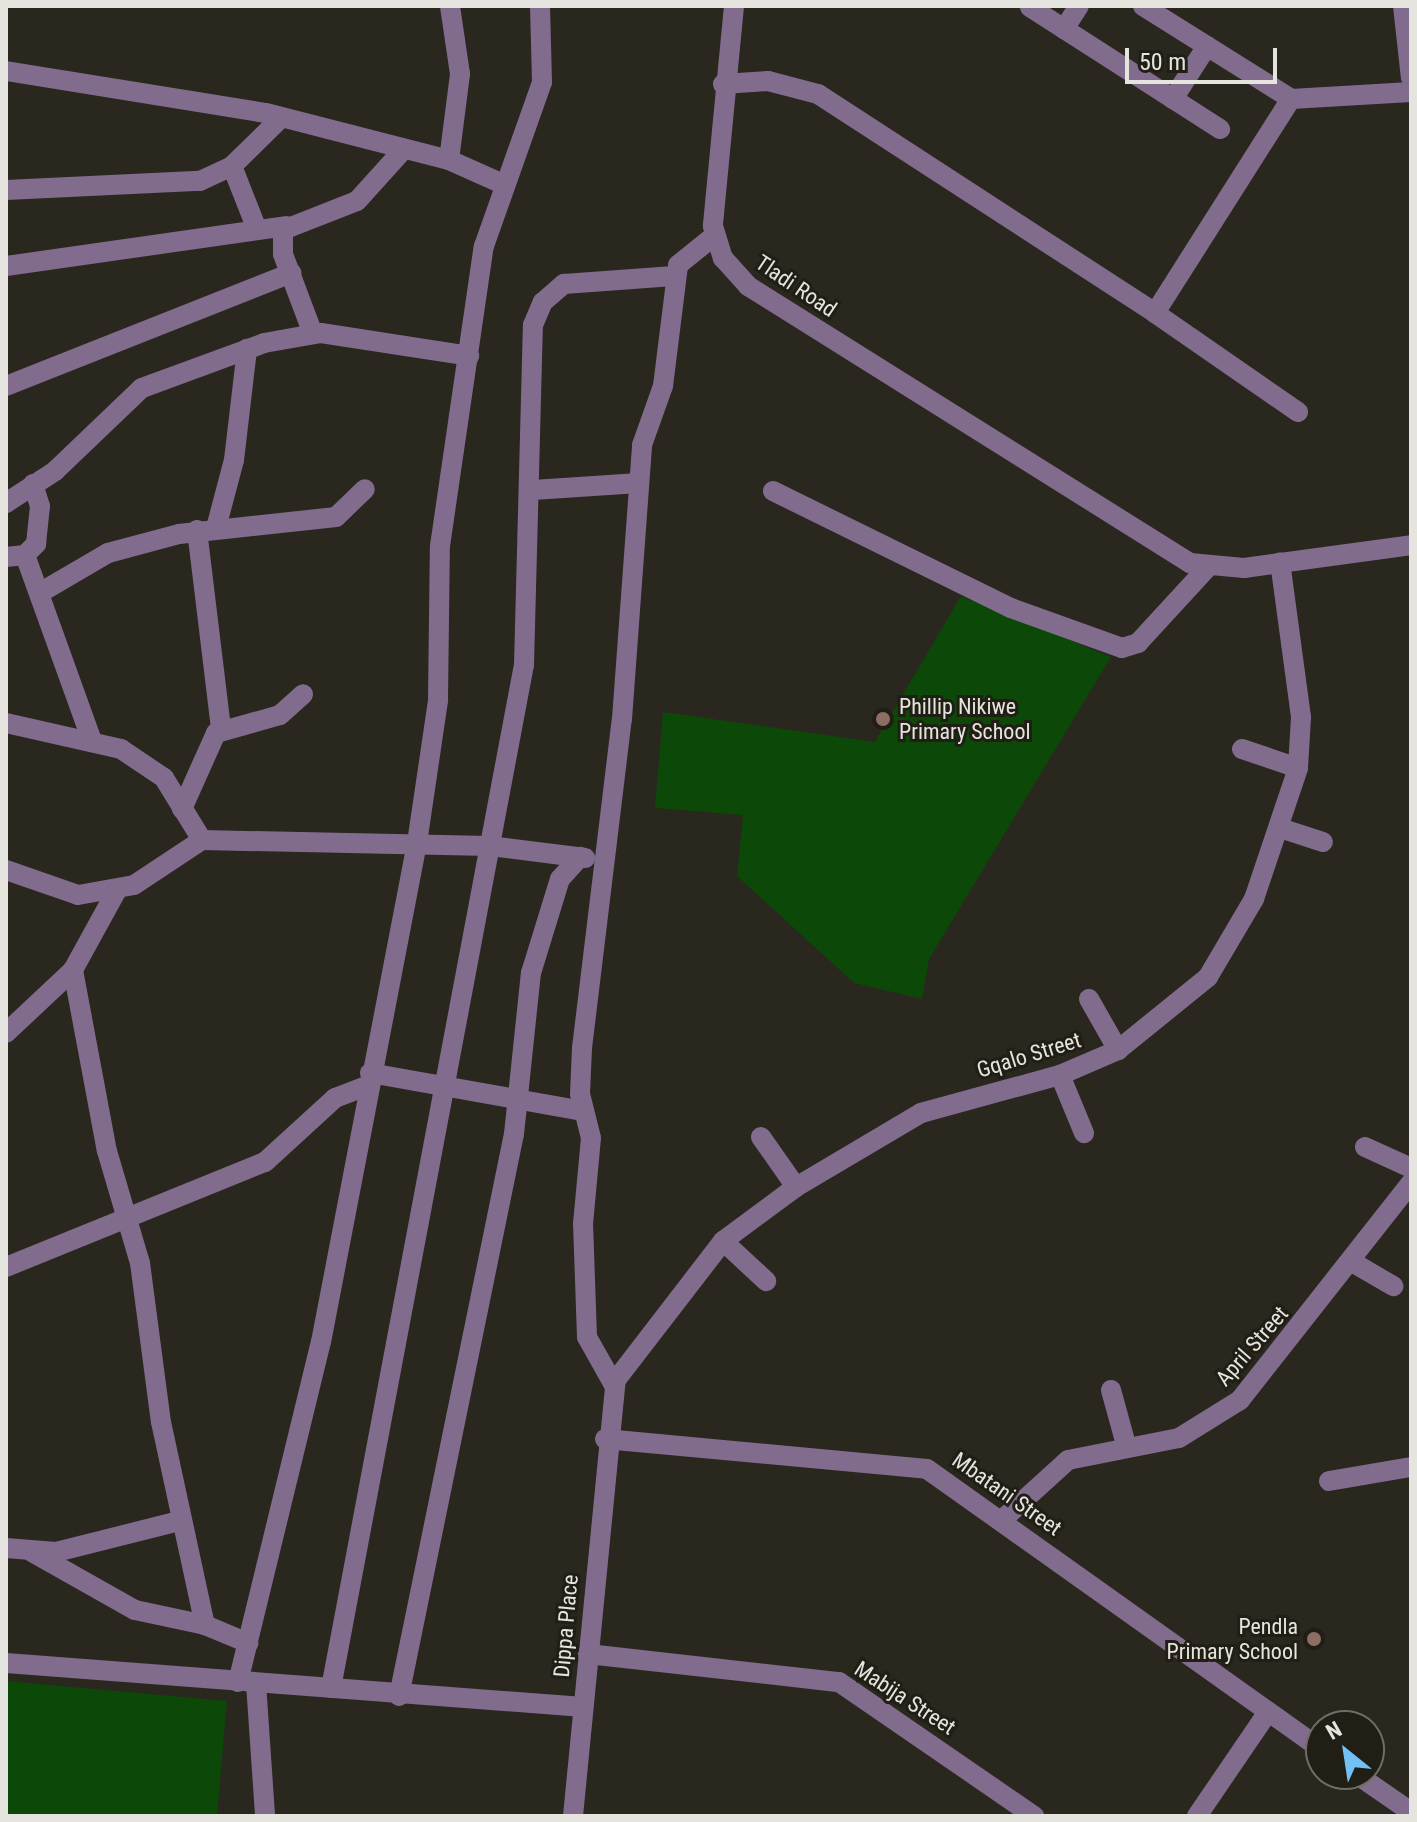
<!DOCTYPE html>
<html>
<head>
<meta charset="utf-8">
<style>
	body { margin:0 }
	#map { position:relative; width:1417px; height:1822px; overflow:hidden; background:#2a271e; font-family:"Roboto Condensed",sans-serif }
	div>[style] { position:absolute }
	.green>* { inset:0; background:#0c4808 }
	.minor>* { height:20px; margin:-10px; padding:0 10px; transform-origin:10px; border-radius:10px; background:#816c8e }
	.dots>* { width:22px; height:22px; translate:-50% -50%; box-sizing:border-box; border:4px solid #201e15; border-radius:50% }
	span { translate:-50% -50%; white-space:nowrap; text-align:center; line-height:1.15; -webkit-text-stroke:6px #201e15; paint-order:stroke }
	.street-label { font-size:22px; color:#e6e4de }
	.poi-label { font-size:22px; color:#e6e4de }
	.left { translate:0 -50%; text-align:left }
	.right { translate:-100% -50%; text-align:right }
	.frame { position:absolute; inset:0; border:8px solid #e6e4de; pointer-events:none }
	.north { position:absolute; left:1305px; top:1710px; width:80px; height:80px; box-sizing:border-box; background:#201e15; border:2px solid #6f6d65; border-radius:50%; rotate:330deg; font-size:22px; font-weight:700; line-height:32px; text-align:center; color:#e6e4de }
	.north::after { content:''; display:block; margin:auto; width:28px; height:36px; background:#71c1f5; clip-path:polygon(50% 0,100% 100%,50% 72%,0 100%) }
	.scale { position:absolute; left:1125px; top:48px; width:152px; height:36px; box-sizing:border-box; border:4px solid #e6e4de; border-top:0; padding-left:10px; font-size:24px; line-height:28px; white-space:nowrap; color:#e6e4de; -webkit-text-stroke:6px #201e15; paint-order:stroke }
</style>
</head>
<body>
<div id="map">
	<div class="green">
		<i style="clip-path:polygon(961px 596px,1111px 657px,929px 959px,922px 999px,854px 983px,737px 876px,743px 815px,655px 808px,663px 712px,875px 742px)"></i>
		<i style="clip-path:polygon(6px 1681px,227px 1701px,217px 1816px,6px 1816px)"></i>
	</div>
	<div class="minor">
		<i style="left:734px;top:6px;width:221px;rotate:95.5deg"></i>
		<i style="left:713px;top:226px;width:34px;rotate:73deg"></i>
		<i style="left:723px;top:258px;width:38px;rotate:48deg"></i>
		<i style="left:748px;top:286px;width:522px;rotate:32.08deg"></i>
		<i style="left:1190px;top:563px;width:54px;rotate:5.3deg"></i>
		<i style="left:1244px;top:568px;width:169px;rotate:-7.8deg"></i>
		<i style="left:1143px;top:6px;width:175px;rotate:32.1deg"></i>
		<i style="left:1291px;top:99px;width:120px;rotate:-3.3deg"></i>
		<i style="left:1403px;top:6px;width:72px;rotate:83.7deg"></i>
		<i style="left:1030px;top:7px;width:226px;rotate:32.7deg"></i>
		<i style="left:1064px;top:29px;width:27px;rotate:-57deg"></i>
		<i style="left:6px;top:71px;width:263px;rotate:9.2deg"></i>
		<i style="left:266px;top:113px;width:189px;rotate:14.4deg"></i>
		<i style="left:449px;top:160px;width:59px;rotate:24deg"></i>
		<i style="left:723px;top:84px;width:45px;rotate:-3.8deg"></i>
		<i style="left:768px;top:81px;width:52px;rotate:14.6deg"></i>
		<i style="left:818px;top:94px;width:402px;rotate:33deg"></i>
		<i style="left:1155px;top:313px;width:254px;rotate:-57.6deg"></i>
		<i style="left:1173px;top:99px;width:63px;rotate:-57.3deg"></i>
		<i style="left:449px;top:160px;width:87px;rotate:-82.7deg"></i>
		<i style="left:460px;top:74px;width:69px;rotate:-98.4deg"></i>
		<i style="left:232px;top:166px;width:66px;rotate:68.5deg"></i>
		<i style="left:6px;top:190px;width:194px;rotate:-2.7deg"></i>
		<i style="left:200px;top:181px;width:35px;rotate:-25deg"></i>
		<i style="left:232px;top:166px;width:69px;rotate:-44.4deg"></i>
		<i style="left:6px;top:266px;width:283px;rotate:-8.1deg"></i>
		<i style="left:1155px;top:313px;width:174px;rotate:34.7deg"></i>
		<i style="left:313px;top:334px;width:85px;rotate:-110.6deg"></i>
		<i style="left:283px;top:254px;width:24px;rotate:-90deg"></i>
		<i style="left:283px;top:230px;width:79px;rotate:-21.4deg"></i>
		<i style="left:357px;top:201px;width:70px;rotate:-47.9deg"></i>
		<i style="left:6px;top:386px;width:307px;rotate:-21.6deg"></i>
		<i style="left:533px;top:490px;width:106px;rotate:-3.8deg"></i>
		<i style="left:773px;top:491px;width:265px;rotate:26.2deg"></i>
		<i style="left:1011px;top:608px;width:118px;rotate:19.8deg"></i>
		<i style="left:1122px;top:648px;width:17px;rotate:-17deg"></i>
		<i style="left:1138px;top:643px;width:103px;rotate:-47.4deg"></i>
		<i style="left:6px;top:503px;width:59px;rotate:-33.1deg"></i>
		<i style="left:55px;top:471px;width:120px;rotate:-43.7deg"></i>
		<i style="left:142px;top:388px;width:130px;rotate:-20.2deg"></i>
		<i style="left:264px;top:343px;width:58px;rotate:-10deg"></i>
		<i style="left:321px;top:333px;width:150px;rotate:8.8deg"></i>
		<i style="left:216px;top:528px;width:70px;rotate:-75.2deg"></i>
		<i style="left:234px;top:460px;width:112px;rotate:-83.3deg"></i>
		<i style="left:197px;top:530px;width:199px;rotate:83.1deg"></i>
		<i style="left:25px;top:555px;width:195px;rotate:70.2deg"></i>
		<i style="left:6px;top:557px;width:19px;rotate:-6deg"></i>
		<i style="left:25px;top:555px;width:16px;rotate:-45deg"></i>
		<i style="left:36px;top:544px;width:38px;rotate:-84deg"></i>
		<i style="left:40px;top:506px;width:23px;rotate:-108deg"></i>
		<i style="left:43px;top:591px;width:75px;rotate:-30.3deg"></i>
		<i style="left:108px;top:553px;width:73px;rotate:-15deg"></i>
		<i style="left:179px;top:534px;width:158px;rotate:-6.2deg"></i>
		<i style="left:336px;top:517px;width:40px;rotate:-44deg"></i>
		<i style="left:6px;top:723px;width:118px;rotate:12.7deg"></i>
		<i style="left:121px;top:749px;width:52px;rotate:34deg"></i>
		<i style="left:164px;top:778px;width:73px;rotate:58.5deg"></i>
		<i style="left:1242px;top:749px;width:59px;rotate:18.7deg"></i>
		<i style="left:182px;top:809px;width:83px;rotate:-65.9deg"></i>
		<i style="left:216px;top:733px;width:66px;rotate:-15.7deg"></i>
		<i style="left:280px;top:715px;width:31px;rotate:-42deg"></i>
		<i style="left:1283px;top:829px;width:42px;rotate:18deg"></i>
		<i style="left:6px;top:870px;width:76px;rotate:19.1deg"></i>
		<i style="left:78px;top:895px;width:57px;rotate:-10.1deg"></i>
		<i style="left:134px;top:885px;width:82px;rotate:-33.5deg"></i>
		<i style="left:202px;top:840px;width:288px;rotate:1.2deg"></i>
		<i style="left:490px;top:846px;width:96px;rotate:7.2deg"></i>
		<i style="left:73px;top:970px;width:184px;rotate:79.4deg"></i>
		<i style="left:107px;top:1151px;width:117px;rotate:73.6deg"></i>
		<i style="left:140px;top:1263px;width:160px;rotate:82.5deg"></i>
		<i style="left:161px;top:1422px;width:208px;rotate:77.8deg"></i>
		<i style="left:1089px;top:999px;width:59px;rotate:60.4deg"></i>
		<i style="left:6px;top:1033px;width:92px;rotate:-43.2deg"></i>
		<i style="left:73px;top:970px;width:91px;rotate:-61.2deg"></i>
		<i style="left:370px;top:1073px;width:217px;rotate:10.1deg"></i>
		<i style="left:1060px;top:1075px;width:63px;rotate:67.5deg"></i>
		<i style="left:761px;top:1137px;width:61px;rotate:55deg"></i>
		<i style="left:1365px;top:1147px;width:51px;rotate:24.5deg"></i>
		<i style="left:723px;top:1241px;width:59px;rotate:42.9deg"></i>
		<i style="left:1352px;top:1262px;width:48px;rotate:30.3deg"></i>
		<i style="left:6px;top:1267px;width:279px;rotate:-22.1deg"></i>
		<i style="left:265px;top:1162px;width:95px;rotate:-42.4deg"></i>
		<i style="left:335px;top:1098px;width:34px;rotate:-21deg"></i>
		<i style="left:614px;top:1385px;width:55px;rotate:-119.4deg"></i>
		<i style="left:587px;top:1337px;width:113px;rotate:-92deg"></i>
		<i style="left:583px;top:1224px;width:86px;rotate:-84.7deg"></i>
		<i style="left:591px;top:1138px;width:45px;rotate:-104deg"></i>
		<i style="left:580px;top:1094px;width:46px;rotate:-87.5deg"></i>
		<i style="left:582px;top:1048px;width:331px;rotate:-83.1deg"></i>
		<i style="left:622px;top:719px;width:275px;rotate:-85.8deg"></i>
		<i style="left:642px;top:445px;width:63px;rotate:-70.4deg"></i>
		<i style="left:663px;top:386px;width:122px;rotate:-82.9deg"></i>
		<i style="left:678px;top:265px;width:46px;rotate:-38.9deg"></i>
		<i style="left:1111px;top:1390px;width:57px;rotate:74.7deg"></i>
		<i style="left:605px;top:1439px;width:323px;rotate:5.3deg"></i>
		<i style="left:927px;top:1469px;width:483px;rotate:35.4deg"></i>
		<i style="left:1329px;top:1481px;width:83px;rotate:-9.7deg"></i>
		<i style="left:1003px;top:1519px;width:88px;rotate:-42.2deg"></i>
		<i style="left:1068px;top:1460px;width:113px;rotate:-11.2deg"></i>
		<i style="left:1179px;top:1438px;width:72px;rotate:-31.9deg"></i>
		<i style="left:1240px;top:1400px;width:276px;rotate:-51.8deg"></i>
		<i style="left:6px;top:1548px;width:50px;rotate:4.6deg"></i>
		<i style="left:56px;top:1552px;width:127px;rotate:-14.1deg"></i>
		<i style="left:32px;top:1552px;width:118px;rotate:29.4deg"></i>
		<i style="left:135px;top:1610px;width:72px;rotate:12.1deg"></i>
		<i style="left:205px;top:1625px;width:47px;rotate:22.7deg"></i>
		<i style="left:588px;top:1654px;width:253px;rotate:6.4deg"></i>
		<i style="left:839px;top:1682px;width:237px;rotate:34.5deg"></i>
		<i style="left:6px;top:1663px;width:579px;rotate:4.36deg"></i>
		<i style="left:238px;top:1682px;width:350px;rotate:-76.3deg"></i>
		<i style="left:321px;top:1342px;width:508px;rotate:-79.11deg"></i>
		<i style="left:417px;top:843px;width:145px;rotate:-81.6deg"></i>
		<i style="left:438px;top:700px;width:154px;rotate:-89.3deg"></i>
		<i style="left:440px;top:546px;width:303px;rotate:-81.7deg"></i>
		<i style="left:484px;top:246px;width:174px;rotate:-70.5deg"></i>
		<i style="left:542px;top:82px;width:76px;rotate:-91.5deg"></i>
		<i style="left:256px;top:1683px;width:133px;rotate:86.1deg"></i>
		<i style="left:331px;top:1688px;width:1041px;rotate:-79.32deg"></i>
		<i style="left:524px;top:665px;width:340px;rotate:-88.5deg"></i>
		<i style="left:533px;top:325px;width:25px;rotate:-67deg"></i>
		<i style="left:543px;top:302px;width:28px;rotate:-41deg"></i>
		<i style="left:564px;top:284px;width:110px;rotate:-4.2deg"></i>
		<i style="left:399px;top:1696px;width:574px;rotate:-78.44deg"></i>
		<i style="left:514px;top:1134px;width:162px;rotate:-84deg"></i>
		<i style="left:531px;top:973px;width:98px;rotate:-72.9deg"></i>
		<i style="left:560px;top:879px;width:30px;rotate:-48deg"></i>
		<i style="left:1356px;top:1774px;width:67px;rotate:34.6deg"></i>
		<i style="left:573px;top:1816px;width:438px;rotate:-84.4deg"></i>
		<i style="left:616px;top:1380px;width:175px;rotate:-52.4deg"></i>
		<i style="left:723px;top:1241px;width:91px;rotate:-36.5deg"></i>
		<i style="left:796px;top:1187px;width:145px;rotate:-30.6deg"></i>
		<i style="left:921px;top:1113px;width:144px;rotate:-15.3deg"></i>
		<i style="left:1060px;top:1075px;width:63px;rotate:-23.3deg"></i>
		<i style="left:1118px;top:1050px;width:116px;rotate:-39deg"></i>
		<i style="left:1208px;top:977px;width:91px;rotate:-59.5deg"></i>
		<i style="left:1254px;top:899px;width:138px;rotate:-71.4deg"></i>
		<i style="left:1298px;top:768px;width:51px;rotate:-86.6deg"></i>
		<i style="left:1301px;top:717px;width:156px;rotate:-97.7deg"></i>
		<i style="left:1197px;top:1816px;width:126px;rotate:-55.7deg"></i>
	</div>
	<div class="dots">
		<i style="left:883px;top:719px;background:#8d6e63"></i>
		<i style="left:1314px;top:1639px;background:#8d6e63"></i>
	</div>
	<div class="street-label">
		<span style="left:796px;top:286px;rotate:34deg">Tladi Road</span>
		<span style="left:1029px;top:1055px;rotate:-17deg">Gqalo Street</span>
		<span style="left:1252px;top:1346px;rotate:-49deg">April Street</span>
		<span style="left:1007px;top:1494px;rotate:35deg">Mbatani Street</span>
		<span style="left:566px;top:1626px;rotate:-85deg">Dippa Place</span>
		<span style="left:905px;top:1698px;rotate:33deg">Mabija Street</span>
	</div>
	<div class="poi-label">
		<span class="left" style="left:899px;top:719px">Phillip Nikiwe<br>Primary School</span>
		<span class="right" style="left:1298px;top:1639px">Pendla<br>Primary School</span>
	</div>
	<div class="frame"></div>
	<div class="north">N</div>
	<div class="scale">50 m</div>
</div>
</body>
</html>
